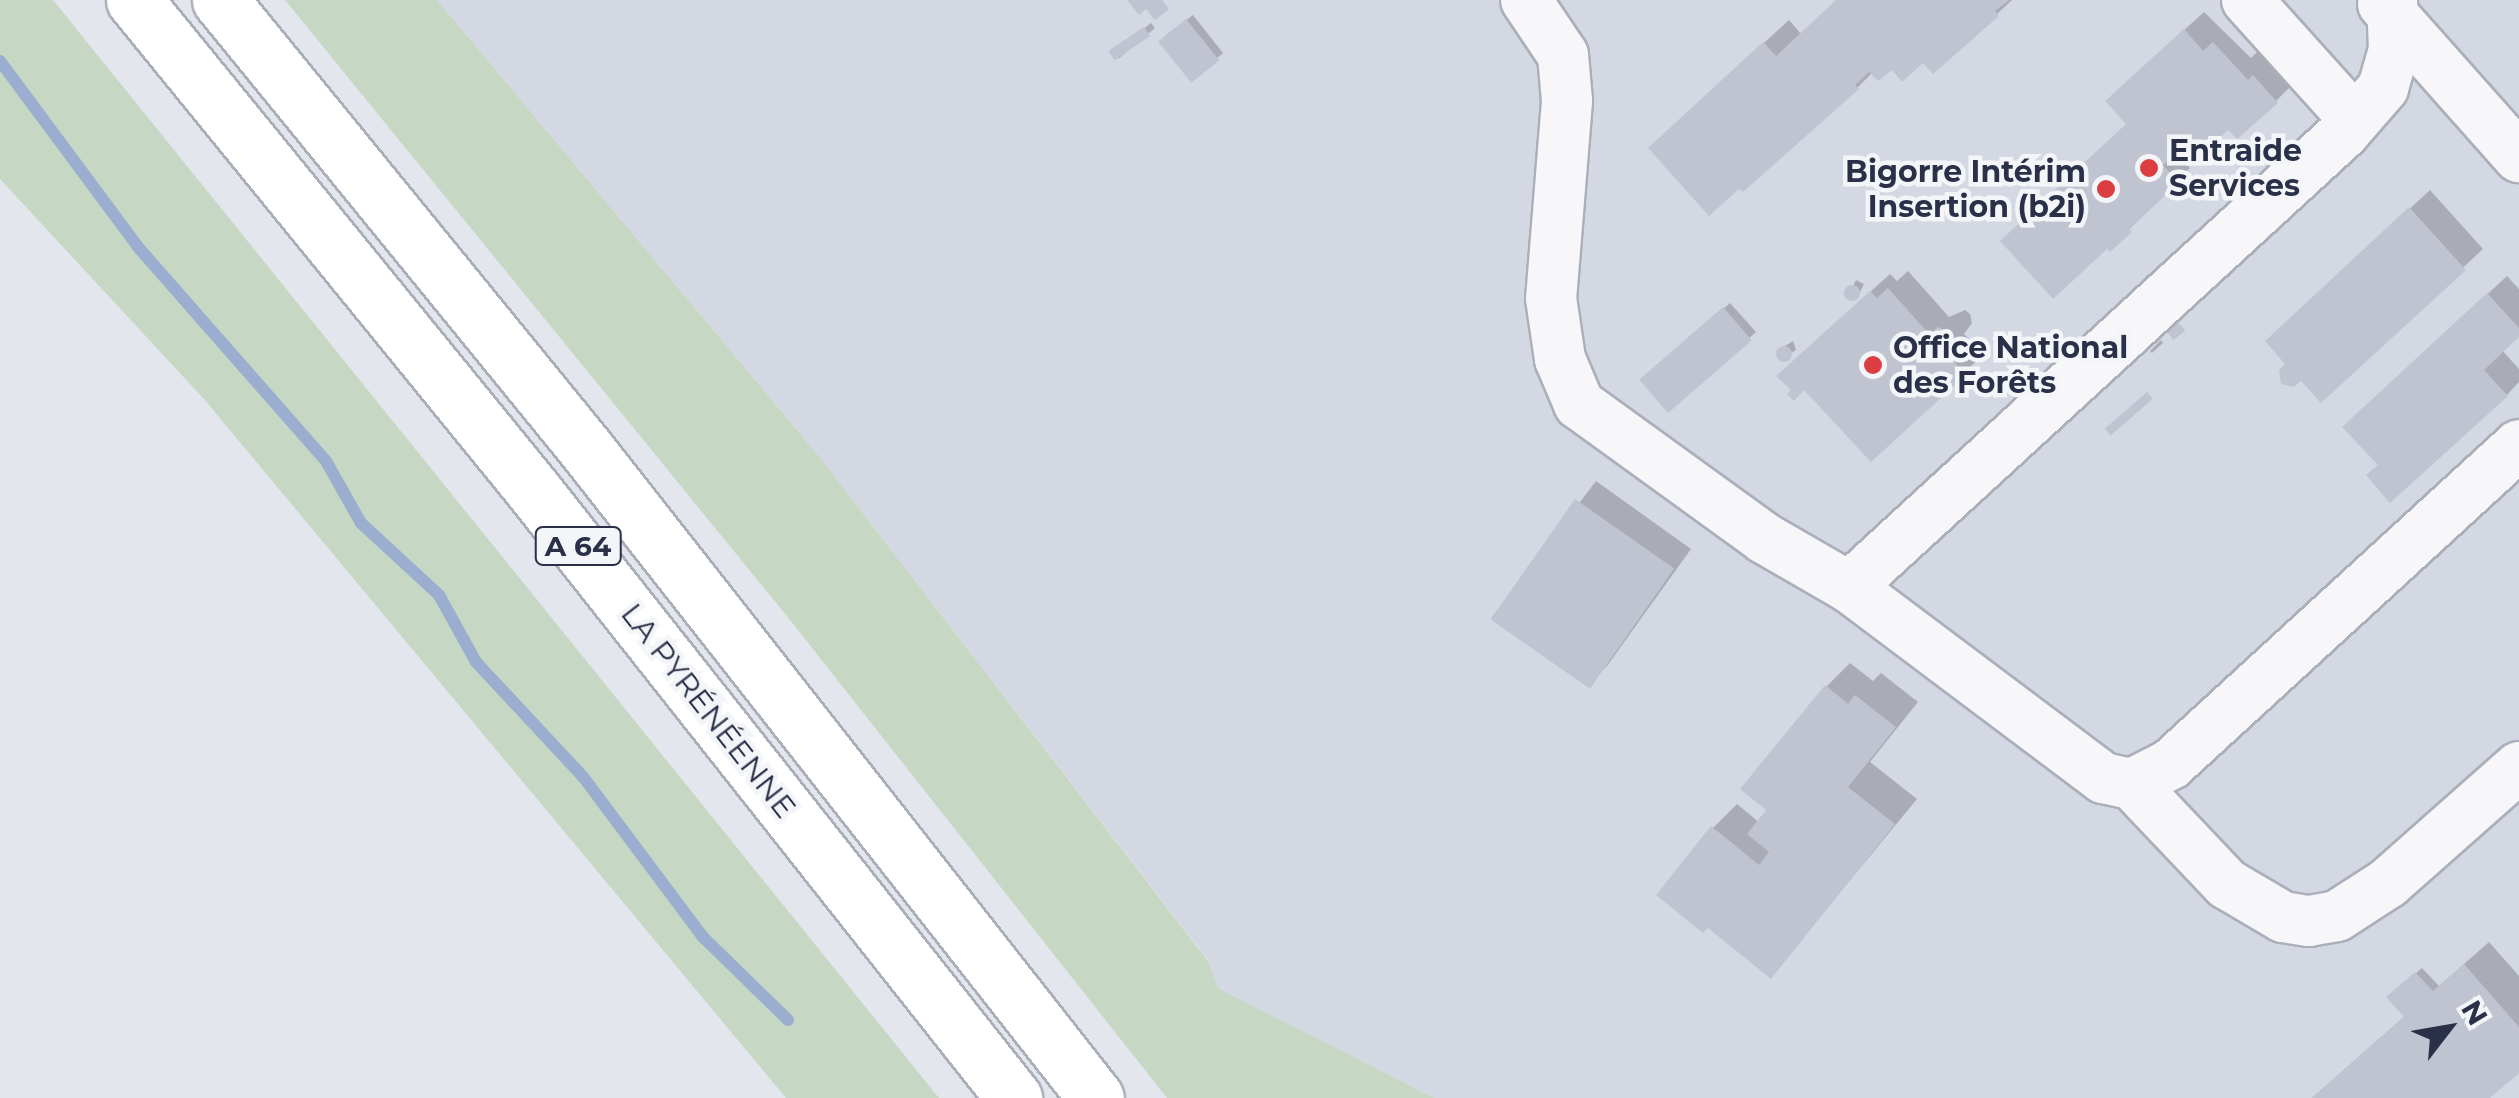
<!DOCTYPE html>
<html>
<head>
<meta charset="utf-8">
<style>
	body { margin:0 }
	#map { position:relative; width:2519px; height:1098px; overflow:hidden; background:#e3e6ed; font-family:Montserrat,sans-serif }
	div>[style] { position:absolute }
	.built>* { inset:0; background:#d4d8e2 }
	.green>* { inset:0; background:#c6d7c3 }
	.shadow>* { inset:0; background:#0003; transform-origin:0 0 }
	.stream>* { height:12px; margin:-6px; padding:0 6px; transform-origin:6px; border-radius:6px; background:#9baed0 }
	.building>* { inset:0; background:#c0c4d0; transform-origin:0 0 }
	.round { border-radius:50% }
	.roads { filter:drop-shadow(2px 0 #abafbb) drop-shadow(-2px 0 #abafbb) drop-shadow(0 2px #abafbb) drop-shadow(0 -2px #abafbb) }
	.minor>* { height:50px; margin:-25px; padding:0 25px; transform-origin:25px; border-radius:25px; background:#f7f7fa }
	.highway>* { height:55px; margin:-27.5px; padding:0 27.5px; transform-origin:27.5px; border-radius:27.5px; background:#fff }
	.dots>* { width:28px; height:28px; translate:-50% -50%; box-sizing:border-box; border:5px solid #f3f5f9; border-radius:50% }
	span { translate:-50% -50%; white-space:nowrap; text-align:center; line-height:1.15; -webkit-text-stroke:9px #f3f5f9; paint-order:stroke }
	.shield-label span { padding:2px 8px; background:#f3f5f9; border:2px solid; border-radius:8px; -webkit-text-stroke-width:0 }
	.shield-label { font-size:28px; color:#293047; font-weight:700 }
	.poi-label { font-size:30px; color:#293047; font-weight:700 }
	.left { translate:0 -50%; text-align:left }
	.right { translate:-100% -50%; text-align:right }
	.street-label { font-size:30px; color:#293047 }
	.north { position:absolute; left:2399px; top:978px; width:100px; height:100px; -webkit-text-stroke:8px #f3f5f9; paint-order:stroke; rotate:59deg; font-size:28px; font-weight:700; line-height:40px; text-align:center; color:#293047 }
	.north::after { content:''; display:block; margin:auto; width:35px; height:45px; background:#293047; clip-path:polygon(50% 0,100% 100%,50% 72%,0 100%) }
</style>
</head>
<body>
<div id="map">
	<div class="built">
		<i style="clip-path:polygon(437px 0,2519px 0,2519px 1098px,1434px 1098px,1218px 988px,1208px 960px,821px 459px)"></i>
	</div>
	<div class="green">
		<i style="clip-path:polygon(0 0,53px 0,939px 1098px,786px 1098px,204px 399px,0 179px)"></i>
		<i style="clip-path:polygon(285px 0,437px 0,821px 459px,1208px 961px,1218px 988px,1434px 1098px,1167px 1098px,790px 620px)"></i>
	</div>
	<div class="shadow">
		<i style="clip-path:polygon(1838px 0,2012px 0,1997px 14px,1923px 60px,1873px 72px,1857px 88px,1676px 124px,1789px 20px,1801px 34px)"></i>
		<i style="clip-path:polygon(2204px 12px,2251px 58px,2258px 51px,2268px 63px,2273px 58px,2295px 82px,2276px 101px,2175px 152px,2190px 168px,2110px 249px,2129px 124px,2127px 82px)"></i>
		<i style="clip-path:polygon(1193px 15px,1223px 53px,1217px 58px,1166px 35px)"></i>
		<i style="clip-path:polygon(1151px 23px,1155px 28px,1118px 59px,1120px 48px)"></i>
		<i style="clip-path:polygon(2430px 190px,2483px 249px,2321px 400px,2289px 364px,2287px 322px)"></i>
		<i style="clip-path:polygon(1908px 271px,1949px 317px,1965px 310px,1970px 314px,1972px 323px,1964px 334px,1983px 355px,1964px 373px,1798px 357px,1890px 274px,1897px 281px)"></i>
		<i style="clip-path:polygon(2507px 276px,2519px 289px,2519px 334px,2502px 350px,2519px 369px,2519px 382px,2507px 395px,2381px 464px,2365px 408px)"></i>
		<i style="left:1856px;top:280px;width:9px;height:17px;rotate:27deg"></i>
		<i style="left:1730px;top:303px;width:39px;height:117px;rotate:48deg"></i>
		<i style="clip-path:polygon(2161px 340px,2163px 343px,2152px 353px,2150px 351px)"></i>
		<i style="clip-path:polygon(1793px 341px,1796px 350px,1781px 359px,1780px 349px)"></i>
		<i style="clip-path:polygon(1596px 481px,1691px 549px,1607px 666px,1588px 685px,1492px 617px)"></i>
		<i style="clip-path:polygon(1850px 663px,1873px 681px,1881px 673px,1918px 702px,1870px 762px,1917px 799px,1771px 976px,1713px 828px,1737px 804px,1760px 823px,1770px 810px,1827px 686px)"></i>
		<i style="clip-path:polygon(2489px 942px,2519px 976px,2519px 1069px,2487px 1098px,2312px 1098px,2406px 1015px,2395px 991px,2422px 968px,2439px 986px)"></i>
	</div>
	<div class="stream">
		<i style="left:0;top:61px;width:232px;rotate:53.4deg"></i>
		<i style="left:138px;top:247px;width:285px;rotate:48.7deg"></i>
		<i style="left:326px;top:461px;width:71px;rotate:60.6deg"></i>
		<i style="left:361px;top:523px;width:106px;rotate:42.7deg"></i>
		<i style="left:439px;top:595px;width:77px;rotate:61.1deg"></i>
		<i style="left:476px;top:662px;width:158px;rotate:47deg"></i>
		<i style="left:584px;top:778px;width:199px;rotate:53.2deg"></i>
		<i style="left:703px;top:937px;width:119px;rotate:44.3deg"></i>
	</div>
	<div class="building">
		<i style="clip-path:polygon(1127px 0,1162px 0,1169px 9px,1155px 20px,1146px 9px,1139px 15px)"></i>
		<i style="clip-path:polygon(1836px 0,2009px 0,1995px 11px,1999px 16px,1933px 74px,1923px 63px,1902px 82px,1892px 70px,1878px 81px,1869px 72px,1855px 85px,1859px 89px,1743px 192px,1739px 189px,1709px 216px,1648px 148px,1763px 42px,1776px 56px)"></i>
		<i style="left:1186px;top:19px;width:53px;height:36px;rotate:51deg"></i>
		<i style="left:1144px;top:27px;width:11px;height:43px;rotate:56deg"></i>
		<i style="clip-path:polygon(2184px 29px,2203px 51px,2213px 42px,2248px 80px,2253px 75px,2278px 103px,2237px 139px,2228px 130px,2194px 161px,2184px 149px,2163px 165px,2179px 183px,2129px 229px,2132px 232px,2110px 252px,2107px 249px,2053px 299px,2000px 241px,2126px 124px,2105px 101px)"></i>
		<i style="clip-path:polygon(2409px 207px,2466px 270px,2321px 403px,2301px 381px,2294px 387px,2281px 384px,2279px 370px,2285px 364px,2265px 341px)"></i>
		<i class="round" style="left:1844px;top:285px;width:16px;height:16px"></i>
		<i style="clip-path:polygon(1888px 288px,1929px 334px,1938px 327px,1952px 333px,1954px 344px,1947px 354px,1966px 375px,1871px 462px,1804px 390px,1794px 401px,1787px 394px,1791px 390px,1776px 376px,1870px 291px,1877px 298px)"></i>
		<i style="clip-path:polygon(2487px 293px,2519px 328px,2519px 337px,2484px 370px,2508px 396px,2390px 503px,2366px 475px,2378px 465px,2342px 427px)"></i>
		<i style="left:1723px;top:307px;width:44px;height:111px;rotate:49deg"></i>
		<i style="left:2178px;top:322px;width:11px;height:15px;rotate:49deg"></i>
		<i class="round" style="left:1776px;top:346px;width:16px;height:16px"></i>
		<i style="left:2147px;top:392px;width:9px;height:56px;rotate:49deg"></i>
		<i style="left:1575px;top:499px;width:121px;height:147px;rotate:35deg"></i>
		<i style="clip-path:polygon(1825px 685px,1848px 704px,1855px 695px,1896px 727px,1848px 787px,1895px 824px,1771px 979px,1708px 928px,1703px 933px,1656px 895px,1711px 826px,1759px 865px,1769px 852px,1747px 834px,1766px 810px,1740px 789px)"></i>
		<i style="clip-path:polygon(2464px 964px,2519px 1027px,2519px 1073px,2490px 1098px,2312px 1098px,2404px 1017px,2386px 997px,2415px 972px,2433px 991px)"></i>
	</div>
	<div class="roads">
		<div class="minor">
			<i style="left:1526px;top:0;width:66px;rotate:56.1deg"></i>
			<i style="left:1563px;top:55px;width:46px;rotate:85deg"></i>
			<i style="left:1567px;top:101px;width:198px;rotate:94.6deg"></i>
			<i style="left:1551px;top:298px;width:62px;rotate:81.6deg"></i>
			<i style="left:1560px;top:359px;width:49px;rotate:67.1deg"></i>
			<i style="left:1579px;top:404px;width:228px;rotate:35.9deg"></i>
			<i style="left:1764px;top:538px;width:98px;rotate:30deg"></i>
			<i style="left:1849px;top:587px;width:672px;rotate:-42.53deg"></i>
			<i style="left:2344px;top:133px;width:60px;rotate:-49.1deg"></i>
			<i style="left:2383px;top:88px;width:40px;rotate:-74deg"></i>
			<i style="left:2394px;top:50px;width:50px;rotate:-92.3deg"></i>
			<i style="left:2247px;top:0;width:161px;rotate:48deg"></i>
			<i style="left:2383px;top:4px;width:205px;rotate:48.4deg"></i>
			<i style="left:1849px;top:587px;width:318px;rotate:36.9deg"></i>
			<i style="left:2103px;top:778px;width:30px;rotate:12deg"></i>
			<i style="left:2132px;top:784px;width:44px;rotate:-27.1deg"></i>
			<i style="left:2171px;top:764px;width:472px;rotate:-42.5deg"></i>
			<i style="left:2132px;top:784px;width:138px;rotate:46.5deg"></i>
			<i style="left:2227px;top:884px;width:65px;rotate:30.5deg"></i>
			<i style="left:2283px;top:917px;width:26px;rotate:9deg"></i>
			<i style="left:2309px;top:921px;width:28px;rotate:-10deg"></i>
			<i style="left:2337px;top:916px;width:61px;rotate:-32.9deg"></i>
			<i style="left:2388px;top:883px;width:175px;rotate:-41.5deg"></i>
		</div>
		<div class="highway">
			<i style="left:134px;top:0;width:633px;rotate:50.83deg"></i>
			<i style="left:534px;top:491px;width:774px;rotate:51.66deg"></i>
			<i style="left:220px;top:0;width:579px;rotate:50.81deg"></i>
			<i style="left:586px;top:449px;width:825px;rotate:51.84deg"></i>
		</div>
	</div>
	<div class="dots">
		<i style="left:2149px;top:168px;background:#dc3d43"></i>
		<i style="left:2106px;top:189px;background:#dc3d43"></i>
		<i style="left:1873px;top:365px;background:#dc3d43"></i>
	</div>
	<div class="shield-label">
		<span style="left:578px;top:546px">A 64</span>
	</div>
	<div class="poi-label">
		<span class="left" style="left:2169px;top:168px">Entraide<br>Services</span>
		<span class="right" style="left:2086px;top:189px">Bigorre Intérim<br>Insertion (b2i)</span>
		<span class="left" style="left:1893px;top:365px">Office National<br>des Forêts</span>
	</div>
	<div class="street-label">
		<span style="left:708px;top:711px;rotate:52deg">LA PYRÉNÉENNE</span>
	</div>
	<div class="north">N</div>
</div>
</body>
</html>
